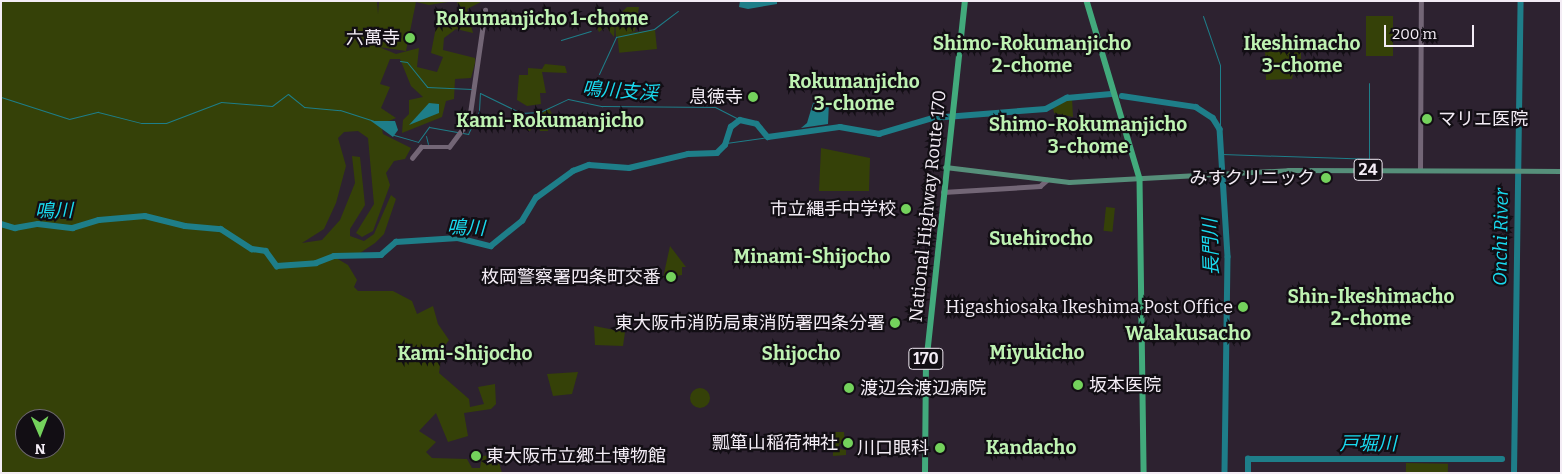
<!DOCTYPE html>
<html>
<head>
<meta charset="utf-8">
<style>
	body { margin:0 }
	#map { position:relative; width:1562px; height:474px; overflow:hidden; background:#2d2230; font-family:Bitter,"Noto Sans JP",serif }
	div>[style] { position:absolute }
	.green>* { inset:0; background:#354108; transform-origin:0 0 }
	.round { border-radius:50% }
	.water>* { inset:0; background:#1e7e89 }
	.stream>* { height:1px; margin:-0.5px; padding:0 0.5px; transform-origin:0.5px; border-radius:0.5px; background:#1e7e89 }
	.river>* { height:5.5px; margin:-2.75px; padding:0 2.75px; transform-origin:2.75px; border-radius:2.75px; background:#1e7e89 }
	.secondary>* { height:4.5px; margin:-2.25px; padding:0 2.25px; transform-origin:2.25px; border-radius:2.25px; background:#736676 }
	.primary>* { height:5px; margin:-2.5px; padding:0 2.5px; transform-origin:2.5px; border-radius:2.5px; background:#568f7a }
	.highway>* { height:5.5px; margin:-2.75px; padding:0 2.75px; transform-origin:2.75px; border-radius:2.75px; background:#42aa7c }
	.dots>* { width:14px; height:14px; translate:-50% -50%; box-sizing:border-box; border:2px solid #120e14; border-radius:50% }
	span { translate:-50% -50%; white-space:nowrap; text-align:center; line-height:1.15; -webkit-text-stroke:4.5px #120e14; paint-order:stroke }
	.shield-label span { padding:1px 4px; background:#120e14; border:1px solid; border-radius:4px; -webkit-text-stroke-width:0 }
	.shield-label { font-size:16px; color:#f3ecf5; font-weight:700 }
	.poi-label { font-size:18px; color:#f3ecf5 }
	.right { translate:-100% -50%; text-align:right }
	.left { translate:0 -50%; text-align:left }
	.street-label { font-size:18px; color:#f3ecf5 }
	.neighbourhood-label { font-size:19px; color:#bef2b2; font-weight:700 }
	.water-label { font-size:19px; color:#19daef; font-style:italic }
	.frame { position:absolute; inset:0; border:2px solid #f3ecf5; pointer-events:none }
	.north { position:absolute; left:15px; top:409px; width:50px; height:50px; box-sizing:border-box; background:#120e14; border:1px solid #6c676e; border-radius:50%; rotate:179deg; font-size:14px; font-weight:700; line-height:20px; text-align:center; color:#f3ecf5 }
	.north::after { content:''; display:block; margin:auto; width:18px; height:22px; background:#74d25c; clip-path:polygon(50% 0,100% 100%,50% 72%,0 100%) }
	.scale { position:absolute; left:1384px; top:25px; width:90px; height:22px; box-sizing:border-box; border:2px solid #f3ecf5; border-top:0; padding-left:6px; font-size:15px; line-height:18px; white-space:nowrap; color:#f3ecf5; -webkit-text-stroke:4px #120e14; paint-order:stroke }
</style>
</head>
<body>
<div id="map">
	<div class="green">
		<i style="clip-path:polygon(evenodd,1px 1px,377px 1px,378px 14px,379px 1px,454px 1px,429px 5px,416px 2px,406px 51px,379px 47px,396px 54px,419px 48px,417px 67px,437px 72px,443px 57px,431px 53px,436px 27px,447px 24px,448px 15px,460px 15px,457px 1px,483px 1px,467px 9px,473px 33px,456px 29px,444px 38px,443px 50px,475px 58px,475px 63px,471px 78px,455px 79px,454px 99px,446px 101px,442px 117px,402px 133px,403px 120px,409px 114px,409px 100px,423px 97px,411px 86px,400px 59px,390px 59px,380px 84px,390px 87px,381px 108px,396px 118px,381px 124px,383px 134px,411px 148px,405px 159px,394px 161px,386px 173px,390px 185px,373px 231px,362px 237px,356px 233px,374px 204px,368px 138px,358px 131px,344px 132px,338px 138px,346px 166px,336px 203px,324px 229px,302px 243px,322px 240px,340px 220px,355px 183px,352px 156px,360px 157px,365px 205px,350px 229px,350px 236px,364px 241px,374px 234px,391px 195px,396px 199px,384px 234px,375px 243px,360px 253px,331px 255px,348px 265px,357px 280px,354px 287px,358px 291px,393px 291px,412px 301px,417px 314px,433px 306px,438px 324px,449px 340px,442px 350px,439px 373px,469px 399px,470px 407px,484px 404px,478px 387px,495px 384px,496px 404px,491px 409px,464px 413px,468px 436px,448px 442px,436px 413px,419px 431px,436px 442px,426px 452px,432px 458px,467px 459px,472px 468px,480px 468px,482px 456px,491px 455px,498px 459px,502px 473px,1px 473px,1px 1px,25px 419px,55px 419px,55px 449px,25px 449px,25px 419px)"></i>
		<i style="clip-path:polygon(627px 7px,639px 7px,635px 31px,616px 37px,615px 19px)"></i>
		<i style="left:1366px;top:16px;width:27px;height:40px"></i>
		<i style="clip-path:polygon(609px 19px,615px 23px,614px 37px,606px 27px,599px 32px,597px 28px)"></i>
		<i style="left:655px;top:30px;width:19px;height:38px;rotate:84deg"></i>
		<i style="clip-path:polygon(1301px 45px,1301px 59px,1296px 59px,1292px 79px,1266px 80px,1265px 47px)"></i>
		<i style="clip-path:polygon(545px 64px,565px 66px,567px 73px,542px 72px,546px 93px,540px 93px,541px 104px,527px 106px,517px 100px,519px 75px,528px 75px,528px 68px,542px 69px)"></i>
		<i style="clip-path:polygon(1072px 98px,1073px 117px,1054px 113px,1053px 108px)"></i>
		<i style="clip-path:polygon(549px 108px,557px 124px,548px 126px,548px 131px,540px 131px,537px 122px,530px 131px,513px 126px,518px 116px,538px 116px)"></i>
		<i style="clip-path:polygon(821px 148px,870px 158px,869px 191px,819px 191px)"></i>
		<i style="left:1106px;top:207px;width:9px;height:24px;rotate:6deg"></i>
		<i style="clip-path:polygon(670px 246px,686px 267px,682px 267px,682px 275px,663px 278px)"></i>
		<i style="clip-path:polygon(594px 326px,625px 332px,623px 346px,595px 345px)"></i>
		<i style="clip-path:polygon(578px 372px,572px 394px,553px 396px,547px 374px)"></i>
		<i class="round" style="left:690px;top:388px;width:20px;height:20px"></i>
		<i style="clip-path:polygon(833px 432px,844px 432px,845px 444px,839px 444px,839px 449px,846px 450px,846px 455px,833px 456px)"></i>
		<i style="left:1406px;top:463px;width:42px;height:10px;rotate:1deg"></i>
	</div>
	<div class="water">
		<i style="clip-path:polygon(740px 1px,777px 1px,777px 4px,748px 9px,739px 7px)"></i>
		<i style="clip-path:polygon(829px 102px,828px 124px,801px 128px,807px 123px,813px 103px)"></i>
		<i style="clip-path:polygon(429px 103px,439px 104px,439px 113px,409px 125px)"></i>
		<i style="clip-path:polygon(371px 121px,395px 121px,398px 130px,393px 137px)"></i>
	</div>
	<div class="stream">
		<i style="left:1203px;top:16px;width:52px;rotate:70.9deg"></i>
		<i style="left:1220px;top:65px;width:64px;rotate:90deg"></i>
		<i style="left:561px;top:40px;width:31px;rotate:-17deg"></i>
		<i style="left:400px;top:61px;width:7px;rotate:8deg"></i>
		<i style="left:407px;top:62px;width:32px;rotate:51deg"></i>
		<i style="left:427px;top:87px;width:45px;rotate:2.5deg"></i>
		<i style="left:599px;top:74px;width:41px;rotate:-65.3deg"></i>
		<i style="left:616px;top:37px;width:39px;rotate:-12deg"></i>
		<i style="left:654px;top:29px;width:30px;rotate:-37deg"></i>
		<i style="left:1px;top:97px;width:71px;rotate:17.9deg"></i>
		<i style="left:69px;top:119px;width:30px;rotate:-14deg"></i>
		<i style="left:98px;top:112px;width:44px;rotate:14.3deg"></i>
		<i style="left:141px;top:123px;width:25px"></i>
		<i style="left:166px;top:123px;width:59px;rotate:-20.9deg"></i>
		<i style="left:221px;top:102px;width:51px;rotate:4.5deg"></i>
		<i style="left:272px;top:106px;width:20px;rotate:-37deg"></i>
		<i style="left:288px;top:94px;width:21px;rotate:39deg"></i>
		<i style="left:304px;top:107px;width:36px;rotate:5deg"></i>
		<i style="left:340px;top:110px;width:35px;rotate:18deg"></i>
		<i style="left:394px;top:135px;width:25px;rotate:16deg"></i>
		<i style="left:418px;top:142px;width:19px;rotate:-54deg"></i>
		<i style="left:429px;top:127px;width:40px;rotate:10deg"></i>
		<i style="left:468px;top:134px;width:25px;rotate:-64deg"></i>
		<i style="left:479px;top:111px;width:18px;rotate:-87deg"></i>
		<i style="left:480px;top:93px;width:46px;rotate:26deg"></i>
		<i style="left:521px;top:113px;width:19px;rotate:-3deg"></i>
		<i style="left:540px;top:112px;width:31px;rotate:-25deg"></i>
		<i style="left:568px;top:99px;width:35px;rotate:12deg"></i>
		<i style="left:602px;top:106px;width:113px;rotate:0.5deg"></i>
		<i style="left:715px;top:107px;width:28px;rotate:27deg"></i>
		<i style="left:426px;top:136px;width:8px;rotate:76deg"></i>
		<i style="left:726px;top:143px;width:42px;rotate:-8.1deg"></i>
		<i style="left:1222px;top:154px;width:147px;rotate:1.9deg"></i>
		<i style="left:1369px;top:159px;width:76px;rotate:-90deg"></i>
		<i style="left:408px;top:473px;width:19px"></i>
	</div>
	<div class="river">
		<i style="left:1122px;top:96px;width:75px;rotate:8.5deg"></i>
		<i style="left:1196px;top:107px;width:20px;rotate:33deg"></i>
		<i style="left:1213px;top:118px;width:13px;rotate:58deg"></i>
		<i style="left:1220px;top:129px;width:128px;rotate:86.4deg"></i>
		<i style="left:1228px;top:257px;width:216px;rotate:90.8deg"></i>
		<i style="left:1px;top:224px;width:15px;rotate:16deg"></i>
		<i style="left:15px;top:228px;width:23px;rotate:-10deg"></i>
		<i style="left:38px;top:224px;width:35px;rotate:7deg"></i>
		<i style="left:73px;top:228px;width:27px;rotate:-17deg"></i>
		<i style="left:99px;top:220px;width:46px;rotate:-5deg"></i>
		<i style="left:145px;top:216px;width:41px;rotate:14deg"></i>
		<i style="left:185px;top:226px;width:36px;rotate:5deg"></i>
		<i style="left:221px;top:229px;width:37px;rotate:33deg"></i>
		<i style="left:252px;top:249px;width:14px;rotate:8deg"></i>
		<i style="left:266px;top:251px;width:19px;rotate:54deg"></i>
		<i style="left:277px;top:266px;width:39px;rotate:-4deg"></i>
		<i style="left:316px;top:263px;width:19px;rotate:-21deg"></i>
		<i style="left:334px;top:256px;width:47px;rotate:-1.2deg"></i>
		<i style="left:381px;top:255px;width:20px;rotate:-41deg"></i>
		<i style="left:396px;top:242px;width:62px;rotate:-3.7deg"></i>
		<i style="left:458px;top:238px;width:34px;rotate:14deg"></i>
		<i style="left:491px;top:246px;width:40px;rotate:-39deg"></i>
		<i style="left:522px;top:221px;width:27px;rotate:-59deg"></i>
		<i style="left:536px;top:198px;width:46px;rotate:-36.1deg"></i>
		<i style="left:573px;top:171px;width:17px;rotate:-21deg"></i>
		<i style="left:589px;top:165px;width:40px;rotate:4.3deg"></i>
		<i style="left:629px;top:168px;width:61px;rotate:-13.3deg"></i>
		<i style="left:688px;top:154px;width:29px;rotate:-2deg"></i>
		<i style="left:717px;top:153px;width:11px;rotate:-45deg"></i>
		<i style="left:725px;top:145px;width:19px;rotate:-72deg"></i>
		<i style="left:731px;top:127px;width:11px;rotate:-38deg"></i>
		<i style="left:740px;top:120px;width:17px;rotate:13deg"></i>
		<i style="left:757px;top:124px;width:17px;rotate:50deg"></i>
		<i style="left:768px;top:137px;width:73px;rotate:-7.9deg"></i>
		<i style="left:840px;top:127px;width:40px;rotate:10deg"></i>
		<i style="left:879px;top:134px;width:56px;rotate:-16.5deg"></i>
		<i style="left:933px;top:118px;width:113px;rotate:-4.6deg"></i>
		<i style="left:1046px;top:109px;width:24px;rotate:-28deg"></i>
		<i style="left:1067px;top:98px;width:44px;rotate:-5.2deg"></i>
		<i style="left:1248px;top:473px;width:14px;rotate:-90deg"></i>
		<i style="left:1248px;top:459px;width:254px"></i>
		<i style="left:1514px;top:473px;width:472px;rotate:-89.2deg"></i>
	</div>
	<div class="secondary">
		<i style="left:412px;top:158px;width:14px;rotate:-51deg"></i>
		<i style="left:421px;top:147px;width:28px"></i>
		<i style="left:449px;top:147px;width:34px;rotate:-53deg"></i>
		<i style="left:469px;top:120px;width:111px;rotate:-81.7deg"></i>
		<i style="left:1420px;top:170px;width:169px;rotate:-89.7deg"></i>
		<i style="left:943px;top:192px;width:97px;rotate:-3.5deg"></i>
		<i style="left:1040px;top:186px;width:9px;rotate:-41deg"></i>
	</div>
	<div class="primary">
		<i style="left:945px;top:167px;width:125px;rotate:6.9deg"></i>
		<i style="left:1069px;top:182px;width:219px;rotate:-3.1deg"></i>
		<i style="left:1288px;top:170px;width:273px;rotate:0.2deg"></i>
	</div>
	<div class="highway">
		<i style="left:1087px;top:1px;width:186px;rotate:73.4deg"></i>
		<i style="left:1140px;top:179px;width:294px;rotate:89.2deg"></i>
		<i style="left:925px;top:473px;width:108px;rotate:-89.5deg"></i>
		<i style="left:926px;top:365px;width:366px;rotate:-83.9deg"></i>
	</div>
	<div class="dots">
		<i style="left:410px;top:38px;background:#74d25c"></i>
		<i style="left:753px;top:97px;background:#74d25c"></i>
		<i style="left:1427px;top:119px;background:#74d25c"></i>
		<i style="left:1326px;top:178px;background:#74d25c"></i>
		<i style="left:906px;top:209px;background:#74d25c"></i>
		<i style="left:671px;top:277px;background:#74d25c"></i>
		<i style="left:1243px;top:307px;background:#74d25c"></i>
		<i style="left:895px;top:323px;background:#74d25c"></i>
		<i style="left:1078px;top:385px;background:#74d25c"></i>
		<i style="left:849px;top:388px;background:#74d25c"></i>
		<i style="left:848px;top:443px;background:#74d25c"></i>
		<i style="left:940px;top:448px;background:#74d25c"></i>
		<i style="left:476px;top:456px;background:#74d25c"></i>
	</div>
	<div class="shield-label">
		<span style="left:1368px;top:170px">24</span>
		<span style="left:926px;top:359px">170</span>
	</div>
	<div class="poi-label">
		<span class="right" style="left:400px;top:38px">六萬寺</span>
		<span class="right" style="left:743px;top:97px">息徳寺</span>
		<span class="left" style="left:1438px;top:119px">マリエ医院</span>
		<span class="right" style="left:1315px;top:178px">みすクリニック</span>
		<span class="right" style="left:896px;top:209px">市立縄手中学校</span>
		<span class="right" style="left:661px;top:277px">枚岡警察署四条町交番</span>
		<span class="right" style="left:1233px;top:307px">Higashiosaka Ikeshima Post Office</span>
		<span class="right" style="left:885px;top:323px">東大阪市消防局東消防署四条分署</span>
		<span class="left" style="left:1089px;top:385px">坂本医院</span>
		<span class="left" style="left:860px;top:388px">渡辺会渡辺病院</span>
		<span class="right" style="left:838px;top:443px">瓢箪山稲荷神社</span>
		<span class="right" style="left:929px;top:448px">川口眼科</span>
		<span class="left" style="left:486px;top:456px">東大阪市立郷土博物館</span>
	</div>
	<div class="street-label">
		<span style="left:928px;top:206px;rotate:-84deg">National Highway Route 170</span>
	</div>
	<div class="neighbourhood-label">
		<span style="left:542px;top:19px">Rokumanjicho 1-chome</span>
		<span style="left:1032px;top:55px">Shimo-Rokumanjicho<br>2-chome</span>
		<span style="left:1302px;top:55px">Ikeshimacho<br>3-chome</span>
		<span style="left:854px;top:93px">Rokumanjicho<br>3-chome</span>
		<span style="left:550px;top:121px">Kami-Rokumanjicho</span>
		<span style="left:1088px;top:136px">Shimo-Rokumanjicho<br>3-chome</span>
		<span style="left:1041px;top:239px">Suehirocho</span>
		<span style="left:812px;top:257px">Minami-Shijocho</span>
		<span style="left:1371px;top:308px">Shin-Ikeshimacho<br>2-chome</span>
		<span style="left:1188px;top:334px">Wakakusacho</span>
		<span style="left:1037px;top:353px">Miyukicho</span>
		<span style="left:465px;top:354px">Kami-Shijocho</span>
		<span style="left:801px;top:354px">Shijocho</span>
		<span style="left:1031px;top:448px">Kandacho</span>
	</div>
	<div class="water-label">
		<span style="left:620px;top:91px;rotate:4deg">鳴川支渓</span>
		<span style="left:54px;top:211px;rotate:-1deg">鳴川</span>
		<span style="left:466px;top:228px;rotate:2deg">鳴川</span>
		<span style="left:1501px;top:237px;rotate:-89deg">Onchi River</span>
		<span style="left:1211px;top:247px;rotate:-92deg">長門川</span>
		<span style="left:1368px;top:444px">戸堀川</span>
	</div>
	<div class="frame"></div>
	<div class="north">N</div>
	<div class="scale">200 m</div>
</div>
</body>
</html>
